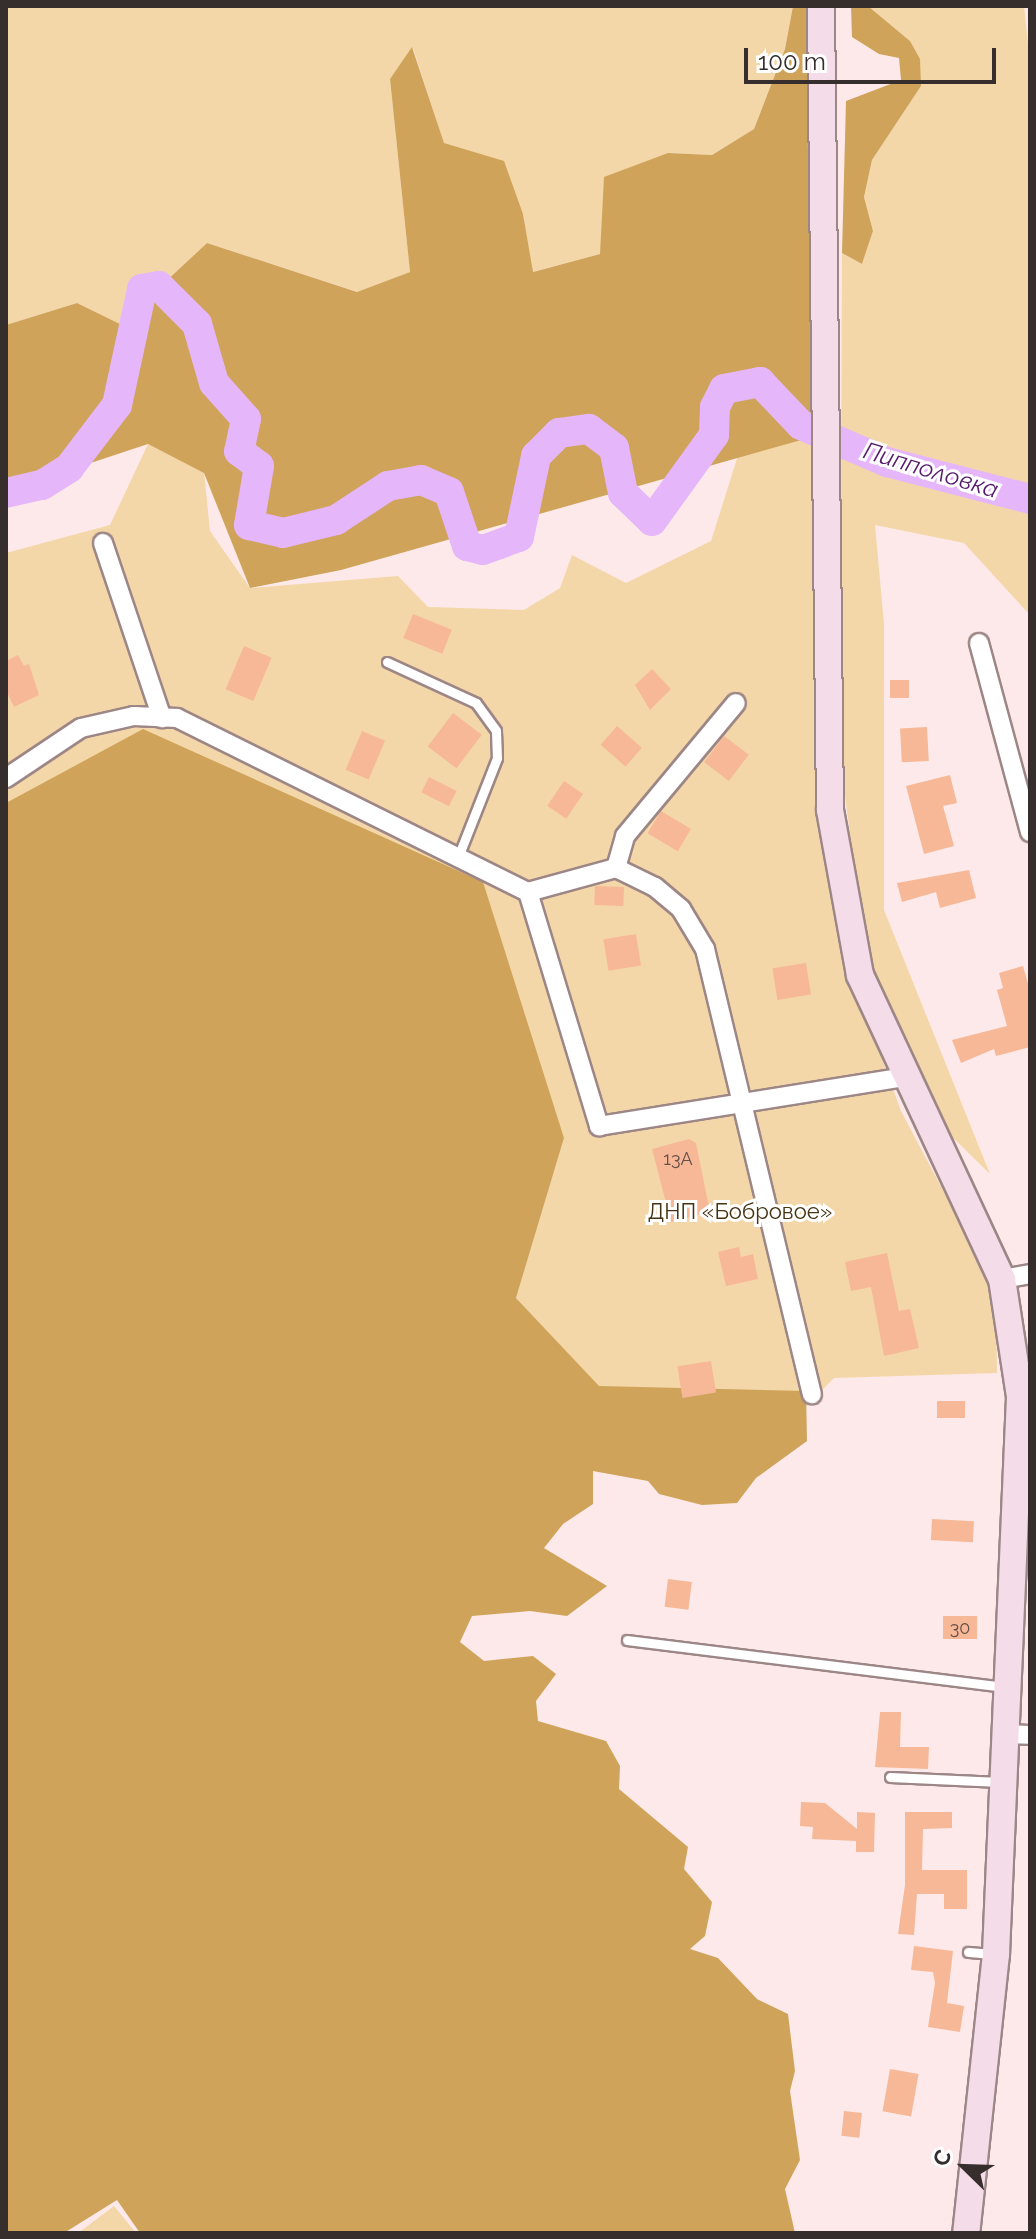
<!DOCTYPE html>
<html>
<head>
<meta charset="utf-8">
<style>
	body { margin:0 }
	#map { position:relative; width:1036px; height:2239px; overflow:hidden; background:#fde9e9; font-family:Raleway,sans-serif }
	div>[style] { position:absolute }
	.green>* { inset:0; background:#f4d7a8 }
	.forest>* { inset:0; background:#cfa45a }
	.river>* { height:30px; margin:-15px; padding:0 15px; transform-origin:15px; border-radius:15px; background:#e6b6fa }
	.building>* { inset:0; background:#f6b897; transform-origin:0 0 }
	.roads { filter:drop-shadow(2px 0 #9d8686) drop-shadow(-2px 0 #9d8686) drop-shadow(0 2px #9d8686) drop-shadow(0 -2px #9d8686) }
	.lane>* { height:9px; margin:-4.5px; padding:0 4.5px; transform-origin:4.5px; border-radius:4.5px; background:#fff }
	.street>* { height:18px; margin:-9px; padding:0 9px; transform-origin:9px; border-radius:9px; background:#fff }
	.secondary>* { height:26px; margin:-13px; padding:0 13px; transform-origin:13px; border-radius:13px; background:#f4dce9 }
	span { translate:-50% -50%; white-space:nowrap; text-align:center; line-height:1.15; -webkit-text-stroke:6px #fff; paint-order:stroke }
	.number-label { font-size:18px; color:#665048 }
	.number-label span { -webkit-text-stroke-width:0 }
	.park-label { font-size:22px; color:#463313 }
	.water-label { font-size:24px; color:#561c6b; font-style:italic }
	.frame { position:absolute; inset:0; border:8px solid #362d2d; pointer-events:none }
	.north { position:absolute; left:924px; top:2127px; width:80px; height:80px; -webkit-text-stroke:6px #fff; paint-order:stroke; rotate:293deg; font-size:22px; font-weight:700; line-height:32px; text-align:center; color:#362d2d }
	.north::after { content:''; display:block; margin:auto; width:28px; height:36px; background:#362d2d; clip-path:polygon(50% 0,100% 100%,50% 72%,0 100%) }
	.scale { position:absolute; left:744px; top:48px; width:252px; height:36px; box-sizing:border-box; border:4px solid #362d2d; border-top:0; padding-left:10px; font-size:24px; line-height:28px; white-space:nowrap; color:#362d2d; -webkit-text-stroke:6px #fff; paint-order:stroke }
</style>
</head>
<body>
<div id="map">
	<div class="green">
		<i style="clip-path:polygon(6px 6px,793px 6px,785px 49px,754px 129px,712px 155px,668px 153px,600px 254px,532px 272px,523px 214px,444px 144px,413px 48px,390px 79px,410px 272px,358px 292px,207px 243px,120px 324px,77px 303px,6px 325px)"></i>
		<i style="clip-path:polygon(868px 6px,1024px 6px,1030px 63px,1030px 615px,964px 543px,875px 525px,884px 624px,884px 910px,990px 1174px,938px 1123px,868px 969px,840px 758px,842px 253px,862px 264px,873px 231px,864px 197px,872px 160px,921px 86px,910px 41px)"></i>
		<i style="clip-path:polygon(753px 408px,812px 437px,821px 816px,852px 975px,901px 1111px,974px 1249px,996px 1307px,997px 1373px,834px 1378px,794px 1419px,599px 1387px,516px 1298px,564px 1138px,6px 803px,6px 553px,110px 525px,148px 444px,204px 472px,210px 531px,250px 588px,398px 576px,428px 607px,524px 610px,560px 588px,572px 555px,626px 583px,711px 541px)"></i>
		<i style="clip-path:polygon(114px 2206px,136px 2233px,78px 2233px)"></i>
	</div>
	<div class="forest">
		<i style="clip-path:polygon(793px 6px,806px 6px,812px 437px,341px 570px,250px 588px,204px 473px,148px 444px,6px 491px,6px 325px,77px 303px,120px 324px,207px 243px,357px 292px,410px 272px,390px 79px,412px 47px,444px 143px,504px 161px,523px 214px,533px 272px,600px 254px,604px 177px,668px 153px,712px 155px,754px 129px,785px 49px)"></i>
		<i style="clip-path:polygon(851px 6px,868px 6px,910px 41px,920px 59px,921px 86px,872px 160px,864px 197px,873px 231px,862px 264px,842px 253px,846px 101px,901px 80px,899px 58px,879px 54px,852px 37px)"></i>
		<i style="clip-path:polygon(143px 729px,483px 882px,564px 1138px,516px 1298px,599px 1386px,806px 1391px,807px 1441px,756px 1478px,737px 1503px,702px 1505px,659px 1494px,648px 1481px,593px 1471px,593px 1504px,563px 1524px,544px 1548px,607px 1586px,567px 1616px,530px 1611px,472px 1616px,460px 1642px,484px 1661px,533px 1656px,556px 1674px,536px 1701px,538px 1721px,606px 1741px,620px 1766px,619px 1789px,688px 1847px,684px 1869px,712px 1902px,705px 1936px,690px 1949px,718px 1958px,757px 1999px,788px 2014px,795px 2071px,790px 2091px,800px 2160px,785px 2189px,795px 2233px,140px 2233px,117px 2200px,64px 2233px,6px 2233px,6px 803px)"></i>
	</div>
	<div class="river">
		<i style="left:6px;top:493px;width:37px;rotate:-13deg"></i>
		<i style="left:42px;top:485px;width:32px;rotate:-32deg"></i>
		<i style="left:69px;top:468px;width:79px;rotate:-52.7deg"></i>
		<i style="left:117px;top:405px;width:119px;rotate:-77.8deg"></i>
		<i style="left:142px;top:289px;width:17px;rotate:-10deg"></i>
		<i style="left:159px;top:286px;width:54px;rotate:45deg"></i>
		<i style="left:197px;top:324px;width:61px;rotate:73.9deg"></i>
		<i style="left:214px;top:383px;width:48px;rotate:48.4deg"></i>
		<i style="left:246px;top:419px;width:33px;rotate:102deg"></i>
		<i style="left:239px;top:451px;width:25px;rotate:37deg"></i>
		<i style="left:259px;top:466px;width:60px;rotate:99.6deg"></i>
		<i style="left:249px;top:525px;width:35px;rotate:13deg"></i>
		<i style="left:283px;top:533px;width:55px;rotate:-13.8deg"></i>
		<i style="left:336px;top:520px;width:62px;rotate:-33.2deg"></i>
		<i style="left:388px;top:486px;width:34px;rotate:-10deg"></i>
		<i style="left:421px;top:480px;width:30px;rotate:23deg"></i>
		<i style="left:449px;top:492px;width:57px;rotate:71.6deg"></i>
		<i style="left:467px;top:546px;width:16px;rotate:14deg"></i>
		<i style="left:483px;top:550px;width:38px;rotate:-20deg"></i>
		<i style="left:519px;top:537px;width:83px;rotate:-78.1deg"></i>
		<i style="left:536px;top:456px;width:33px;rotate:-45deg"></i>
		<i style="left:559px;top:433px;width:30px;rotate:-8deg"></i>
		<i style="left:589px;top:429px;width:31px;rotate:37deg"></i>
		<i style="left:614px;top:448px;width:46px;rotate:78.7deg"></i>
		<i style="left:623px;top:493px;width:40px;rotate:44deg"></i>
		<i style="left:652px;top:521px;width:106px;rotate:-54.2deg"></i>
		<i style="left:714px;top:435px;width:28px;rotate:-88deg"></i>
		<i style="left:715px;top:407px;width:20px;rotate:-63deg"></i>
		<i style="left:724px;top:389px;width:37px;rotate:-11deg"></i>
		<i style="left:760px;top:382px;width:59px;rotate:46.4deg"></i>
		<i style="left:801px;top:425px;width:94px;rotate:23.3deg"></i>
		<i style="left:887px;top:462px;width:148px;rotate:14.5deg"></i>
	</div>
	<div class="building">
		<i style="left:413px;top:614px;width:42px;height:26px;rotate:22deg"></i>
		<i style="left:244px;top:646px;width:30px;height:47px;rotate:23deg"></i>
		<i style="clip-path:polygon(18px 655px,24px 666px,29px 664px,39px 695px,14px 707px,6px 690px,6px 661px)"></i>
		<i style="clip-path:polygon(652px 669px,671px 689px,650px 710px,635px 685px)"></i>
		<i style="left:890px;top:680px;width:19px;height:18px"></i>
		<i style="left:453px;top:713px;width:36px;height:42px;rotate:37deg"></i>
		<i style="left:617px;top:726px;width:33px;height:25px;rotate:41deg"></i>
		<i style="left:927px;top:727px;width:34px;height:27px;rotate:87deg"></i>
		<i style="left:362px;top:731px;width:25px;height:42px;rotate:23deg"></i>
		<i style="left:724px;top:736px;width:31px;height:33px;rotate:37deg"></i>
		<i style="clip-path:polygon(950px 775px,957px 803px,943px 806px,954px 846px,924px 854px,906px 786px)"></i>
		<i style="left:429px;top:777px;width:31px;height:17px;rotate:27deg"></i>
		<i style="left:564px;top:781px;width:23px;height:30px;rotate:34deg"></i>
		<i style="left:661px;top:811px;width:35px;height:26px;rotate:31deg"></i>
		<i style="clip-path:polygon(969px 870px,976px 898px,940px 908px,936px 892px,902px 902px,897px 883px)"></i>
		<i style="left:595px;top:886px;width:29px;height:19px;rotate:2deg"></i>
		<i style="left:636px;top:934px;width:32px;height:33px;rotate:81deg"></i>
		<i style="left:806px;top:963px;width:32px;height:34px;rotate:81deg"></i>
		<i style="clip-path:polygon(1023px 966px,1030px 991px,1030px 1047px,996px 1056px,994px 1049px,961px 1063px,952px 1040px,1007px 1026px,997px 990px,1003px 988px,999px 973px)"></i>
		<i style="clip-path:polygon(689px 1139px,696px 1143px,710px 1212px,671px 1222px,652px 1149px)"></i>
		<i style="clip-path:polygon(739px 1247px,741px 1257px,753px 1254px,758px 1279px,726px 1286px,718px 1252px)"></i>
		<i style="clip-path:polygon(887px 1253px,899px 1311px,910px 1309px,919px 1348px,884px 1356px,871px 1287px,851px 1291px,845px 1262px)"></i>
		<i style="left:711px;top:1361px;width:32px;height:34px;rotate:81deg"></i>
		<i style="left:937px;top:1401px;width:28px;height:17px"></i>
		<i style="left:932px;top:1519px;width:42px;height:21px;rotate:3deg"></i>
		<i style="left:668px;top:1579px;width:24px;height:28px;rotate:7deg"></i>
		<i style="left:943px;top:1616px;width:34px;height:23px"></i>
		<i style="clip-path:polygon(880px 1712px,901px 1712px,900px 1747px,929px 1747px,928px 1769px,875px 1767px)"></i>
		<i style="clip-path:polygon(801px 1802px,825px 1803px,857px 1829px,857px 1812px,875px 1813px,874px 1852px,856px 1852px,856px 1841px,812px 1839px,813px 1827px,800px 1826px)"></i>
		<i style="clip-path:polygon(905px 1812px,952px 1812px,952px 1828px,923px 1829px,922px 1870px,967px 1870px,967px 1909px,944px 1909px,944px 1894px,917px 1894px,914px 1935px,898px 1934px,905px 1885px)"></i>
		<i style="clip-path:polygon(914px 1946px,953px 1951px,947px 2003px,964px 2006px,960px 2032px,928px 2027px,935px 1983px,933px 1972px,911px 1970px)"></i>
		<i style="left:890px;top:2069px;width:29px;height:43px;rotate:10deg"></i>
		<i style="left:844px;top:2111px;width:18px;height:25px;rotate:6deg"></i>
	</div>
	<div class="roads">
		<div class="lane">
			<i style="left:387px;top:662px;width:98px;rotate:24.7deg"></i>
			<i style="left:476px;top:703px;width:34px;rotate:54deg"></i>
			<i style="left:496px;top:731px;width:27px;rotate:88deg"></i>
			<i style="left:497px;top:758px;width:106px;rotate:111.5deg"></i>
			<i style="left:627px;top:1640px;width:382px;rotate:7.1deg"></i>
			<i style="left:890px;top:1777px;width:110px;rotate:2.6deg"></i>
			<i style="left:968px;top:1952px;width:25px;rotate:5deg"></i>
		</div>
		<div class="street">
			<i style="left:103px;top:543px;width:185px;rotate:71.4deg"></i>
			<i style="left:979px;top:643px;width:196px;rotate:74.9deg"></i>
			<i style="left:6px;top:778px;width:90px;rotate:-33.7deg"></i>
			<i style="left:81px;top:728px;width:54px;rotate:-12.8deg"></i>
			<i style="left:134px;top:716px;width:43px;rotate:2.7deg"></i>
			<i style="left:177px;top:718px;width:392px;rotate:26.4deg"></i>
			<i style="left:528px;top:892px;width:91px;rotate:-15.3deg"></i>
			<i style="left:616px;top:868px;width:43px;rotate:26deg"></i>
			<i style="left:655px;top:887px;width:34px;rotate:40deg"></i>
			<i style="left:681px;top:909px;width:47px;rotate:59deg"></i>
			<i style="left:705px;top:949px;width:458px;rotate:76.5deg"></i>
			<i style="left:616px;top:868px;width:33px;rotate:-74deg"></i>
			<i style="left:625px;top:836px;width:173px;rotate:-50.2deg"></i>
			<i style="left:528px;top:892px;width:245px;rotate:73.1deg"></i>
			<i style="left:599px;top:1126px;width:311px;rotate:-9.1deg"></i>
			<i style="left:1002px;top:1279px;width:28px;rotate:-10deg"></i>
			<i style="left:1005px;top:1734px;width:25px;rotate:2deg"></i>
		</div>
		<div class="secondary">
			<i style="left:821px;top:6px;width:804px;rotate:89.36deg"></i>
			<i style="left:830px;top:810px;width:168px;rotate:79.7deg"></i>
			<i style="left:860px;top:975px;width:336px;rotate:65deg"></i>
			<i style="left:1002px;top:1279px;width:119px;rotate:81.3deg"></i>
			<i style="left:1020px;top:1397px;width:558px;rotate:92.47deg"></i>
			<i style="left:996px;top:1954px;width:281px;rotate:96.1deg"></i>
		</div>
	</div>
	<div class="number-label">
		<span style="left:678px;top:1159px">13А</span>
		<span style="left:960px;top:1628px">30</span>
	</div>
	<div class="park-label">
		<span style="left:740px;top:1212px">ДНП «Бобровое»</span>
	</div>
	<div class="water-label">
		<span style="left:931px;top:470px;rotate:17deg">Пипполовка</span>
	</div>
	<div class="frame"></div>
	<div class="north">С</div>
	<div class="scale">100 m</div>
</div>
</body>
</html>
